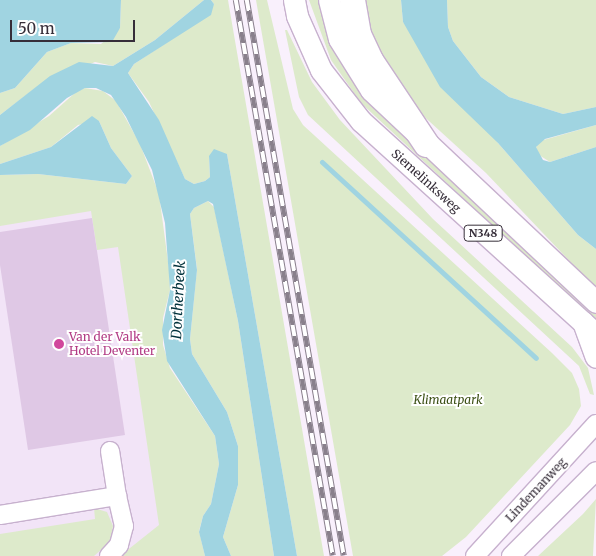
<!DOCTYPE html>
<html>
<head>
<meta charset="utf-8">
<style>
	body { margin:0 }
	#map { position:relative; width:596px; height:556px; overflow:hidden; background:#f9f0fc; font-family:Merriweather,serif }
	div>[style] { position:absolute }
	.commercial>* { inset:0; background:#f2e4f7 }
	.green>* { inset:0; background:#ddeacb }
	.water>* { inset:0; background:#a0d4e1 }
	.stream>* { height:5px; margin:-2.5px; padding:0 2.5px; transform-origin:2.5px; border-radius:2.5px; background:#a0d4e1 }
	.building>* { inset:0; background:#dfc8e5 }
	.roads { filter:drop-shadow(1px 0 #c7b1ce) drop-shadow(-1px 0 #c7b1ce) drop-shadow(0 1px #c7b1ce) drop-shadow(0 -1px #c7b1ce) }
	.minor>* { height:18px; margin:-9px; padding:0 9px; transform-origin:9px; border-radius:9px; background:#fff }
	.major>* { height:21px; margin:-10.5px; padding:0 10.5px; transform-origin:10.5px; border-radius:10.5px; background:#fff }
	.highway>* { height:25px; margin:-12.5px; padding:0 12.5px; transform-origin:12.5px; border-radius:12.5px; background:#fff }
	.rail>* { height:5.5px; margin-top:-2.75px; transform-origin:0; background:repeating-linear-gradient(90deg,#fff 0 11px,#89808c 0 22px); box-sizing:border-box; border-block:1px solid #89808c }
	.dots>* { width:14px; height:14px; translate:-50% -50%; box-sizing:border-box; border:2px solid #fff; border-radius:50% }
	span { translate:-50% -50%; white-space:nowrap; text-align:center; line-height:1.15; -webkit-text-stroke:4px #fff; paint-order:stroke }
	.shield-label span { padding:1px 4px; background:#fff; border:1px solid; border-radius:4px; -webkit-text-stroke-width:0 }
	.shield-label { font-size:11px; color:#362e39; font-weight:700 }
	.street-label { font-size:12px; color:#362e39 }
	.hotel-label { font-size:12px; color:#b23c85 }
	.left { translate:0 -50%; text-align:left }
	.park-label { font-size:12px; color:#3b4f14; font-style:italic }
	.water-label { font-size:14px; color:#00313b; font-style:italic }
	.scale { position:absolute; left:10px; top:20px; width:125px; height:22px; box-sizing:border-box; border:2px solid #362e39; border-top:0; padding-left:6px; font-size:15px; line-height:18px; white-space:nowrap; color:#362e39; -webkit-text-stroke:4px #fff; paint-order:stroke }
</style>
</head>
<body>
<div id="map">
	<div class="commercial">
		<i style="clip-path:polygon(0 185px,125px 195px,179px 556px,0 556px)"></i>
	</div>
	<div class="green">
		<i style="clip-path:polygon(121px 0,204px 0,155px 40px,113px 66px,95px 62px,38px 86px,0 115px,0 93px,15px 88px,47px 52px,71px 43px,101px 44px,120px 28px)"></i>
		<i style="clip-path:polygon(211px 0,228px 0,229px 6px,324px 556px,297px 556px,227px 154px,209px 157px,210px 177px,205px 181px,194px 184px,185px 179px,149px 102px,128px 73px,134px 64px,198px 22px,214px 4px)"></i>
		<i style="clip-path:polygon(256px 0,267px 0,293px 109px,303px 125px,552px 353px,572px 373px,579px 389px,581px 406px,570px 425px,466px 537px,442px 556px,353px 556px)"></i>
		<i style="clip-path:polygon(309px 0,320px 0,381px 114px,596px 313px,596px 322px,361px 103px,331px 60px)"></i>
		<i style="clip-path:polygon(362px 0,401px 0,403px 22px,498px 143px,578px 235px,596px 249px,596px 289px,486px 173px,407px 101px,372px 48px)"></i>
		<i style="clip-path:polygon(447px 0,596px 0,596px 107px,563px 114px,509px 97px,481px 77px,453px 41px,448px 27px)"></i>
		<i style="clip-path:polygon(285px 30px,287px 30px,312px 82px,340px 120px,433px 219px,572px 347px,588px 368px,594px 395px,590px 394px,579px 366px,308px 115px,299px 97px)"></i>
		<i style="clip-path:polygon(85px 88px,103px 91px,116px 101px,140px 144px,159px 194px,169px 269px,170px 290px,163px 318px,163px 345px,170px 368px,215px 436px,219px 464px,211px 504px,203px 516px,199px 531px,205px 556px,120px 556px,159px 525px,118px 247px,97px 250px,91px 211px,0 226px,0 175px,38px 174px,126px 184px,132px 176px,111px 148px,99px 121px,78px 125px,51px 147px,0 164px,0 146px,49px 116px,76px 92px)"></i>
		<i style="clip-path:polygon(596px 125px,596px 147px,550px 162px,539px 155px,536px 147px,540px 141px)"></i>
		<i style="clip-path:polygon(208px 201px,214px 207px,238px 321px,274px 556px,231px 556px,223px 537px,238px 485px,238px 446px,227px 412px,192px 354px,190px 339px,197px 269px,190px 214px,194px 208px)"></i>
		<i style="clip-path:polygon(596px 499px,593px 556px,538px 556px,583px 514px)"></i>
		<i style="clip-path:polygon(94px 508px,107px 512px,113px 526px,110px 542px,94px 556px,0 556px,0 534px,95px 519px)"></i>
	</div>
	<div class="water">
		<i style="clip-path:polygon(0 0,121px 0,120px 28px,112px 42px,71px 43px,47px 52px,15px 88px,0 93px)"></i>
		<i style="clip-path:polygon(204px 0,211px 0,214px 4px,211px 15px,134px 64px,128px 73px,159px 120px,185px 179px,194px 184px,205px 181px,210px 177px,209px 156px,214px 149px,227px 154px,297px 556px,274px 556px,238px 321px,213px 204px,208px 201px,194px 208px,190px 214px,197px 270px,190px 339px,192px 354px,227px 412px,238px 446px,238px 485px,223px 537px,231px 556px,205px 556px,199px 532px,203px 516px,211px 504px,219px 464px,215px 436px,167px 361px,162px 330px,170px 290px,165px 223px,152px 170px,126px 117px,111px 95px,96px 88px,85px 88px,67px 98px,30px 130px,0 146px,0 115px,50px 76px,79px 62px,113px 66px,155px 40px)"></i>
		<i style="clip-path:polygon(401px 0,447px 0,448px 27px,453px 41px,481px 77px,509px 97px,563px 114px,596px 107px,596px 125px,545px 139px,536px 147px,543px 160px,550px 162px,596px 147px,596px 249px,578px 235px,498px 143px,440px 87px,403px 22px)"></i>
		<i style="clip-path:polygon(92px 116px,99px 121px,111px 148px,132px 176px,126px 184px,38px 174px,0 175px,0 164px,51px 147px)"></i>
	</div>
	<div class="stream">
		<i style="left:322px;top:162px;width:290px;rotate:42.5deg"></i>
	</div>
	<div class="building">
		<i style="clip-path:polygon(92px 218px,125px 435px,28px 450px,0 265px,0 232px)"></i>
	</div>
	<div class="roads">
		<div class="minor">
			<i style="left:110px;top:451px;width:46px;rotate:81.2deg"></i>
			<i style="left:0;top:515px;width:119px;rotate:-9.2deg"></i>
			<i style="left:117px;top:496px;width:31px;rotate:77deg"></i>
			<i style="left:124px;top:526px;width:20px;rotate:105deg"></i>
			<i style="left:119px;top:545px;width:15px;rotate:132deg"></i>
			<i style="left:475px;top:556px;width:179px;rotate:-47.5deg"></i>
			<i style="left:511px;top:556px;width:120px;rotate:-45deg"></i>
		</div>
		<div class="major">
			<i style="left:294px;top:0;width:16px;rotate:79deg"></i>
			<i style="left:297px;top:16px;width:59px;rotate:66deg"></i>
			<i style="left:321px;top:70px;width:65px;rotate:51.9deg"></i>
			<i style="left:361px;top:121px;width:317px;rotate:42.2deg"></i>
			<i style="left:329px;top:0;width:40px;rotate:75.6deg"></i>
			<i style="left:339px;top:39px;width:60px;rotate:57.9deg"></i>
			<i style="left:371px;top:90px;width:309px;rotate:43.3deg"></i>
			<i style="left:583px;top:322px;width:37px;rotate:70deg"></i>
		</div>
		<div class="highway">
			<i style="left:352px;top:0;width:35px;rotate:80deg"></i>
			<i style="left:358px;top:34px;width:29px;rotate:65deg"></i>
			<i style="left:370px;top:60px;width:101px;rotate:56.3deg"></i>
		</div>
	</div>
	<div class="rail">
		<i style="left:236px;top:0;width:564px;rotate:80.1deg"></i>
		<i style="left:247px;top:0;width:564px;rotate:80.1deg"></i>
	</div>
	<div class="dots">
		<i style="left:59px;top:344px;background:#d1479c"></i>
	</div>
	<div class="shield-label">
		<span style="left:483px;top:233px">N348</span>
	</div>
	<div class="street-label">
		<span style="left:426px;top:181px;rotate:42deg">Siemelinksweg</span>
		<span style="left:536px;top:490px;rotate:-47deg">Lindemanweg</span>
	</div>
	<div class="hotel-label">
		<span class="left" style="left:69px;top:344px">Van der Valk<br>Hotel Deventer</span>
	</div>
	<div class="park-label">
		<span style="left:448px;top:400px">Klimaatpark</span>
	</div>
	<div class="water-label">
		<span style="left:178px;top:300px;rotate:-87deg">Dortherbeek</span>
	</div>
	<div class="scale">50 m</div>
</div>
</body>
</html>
